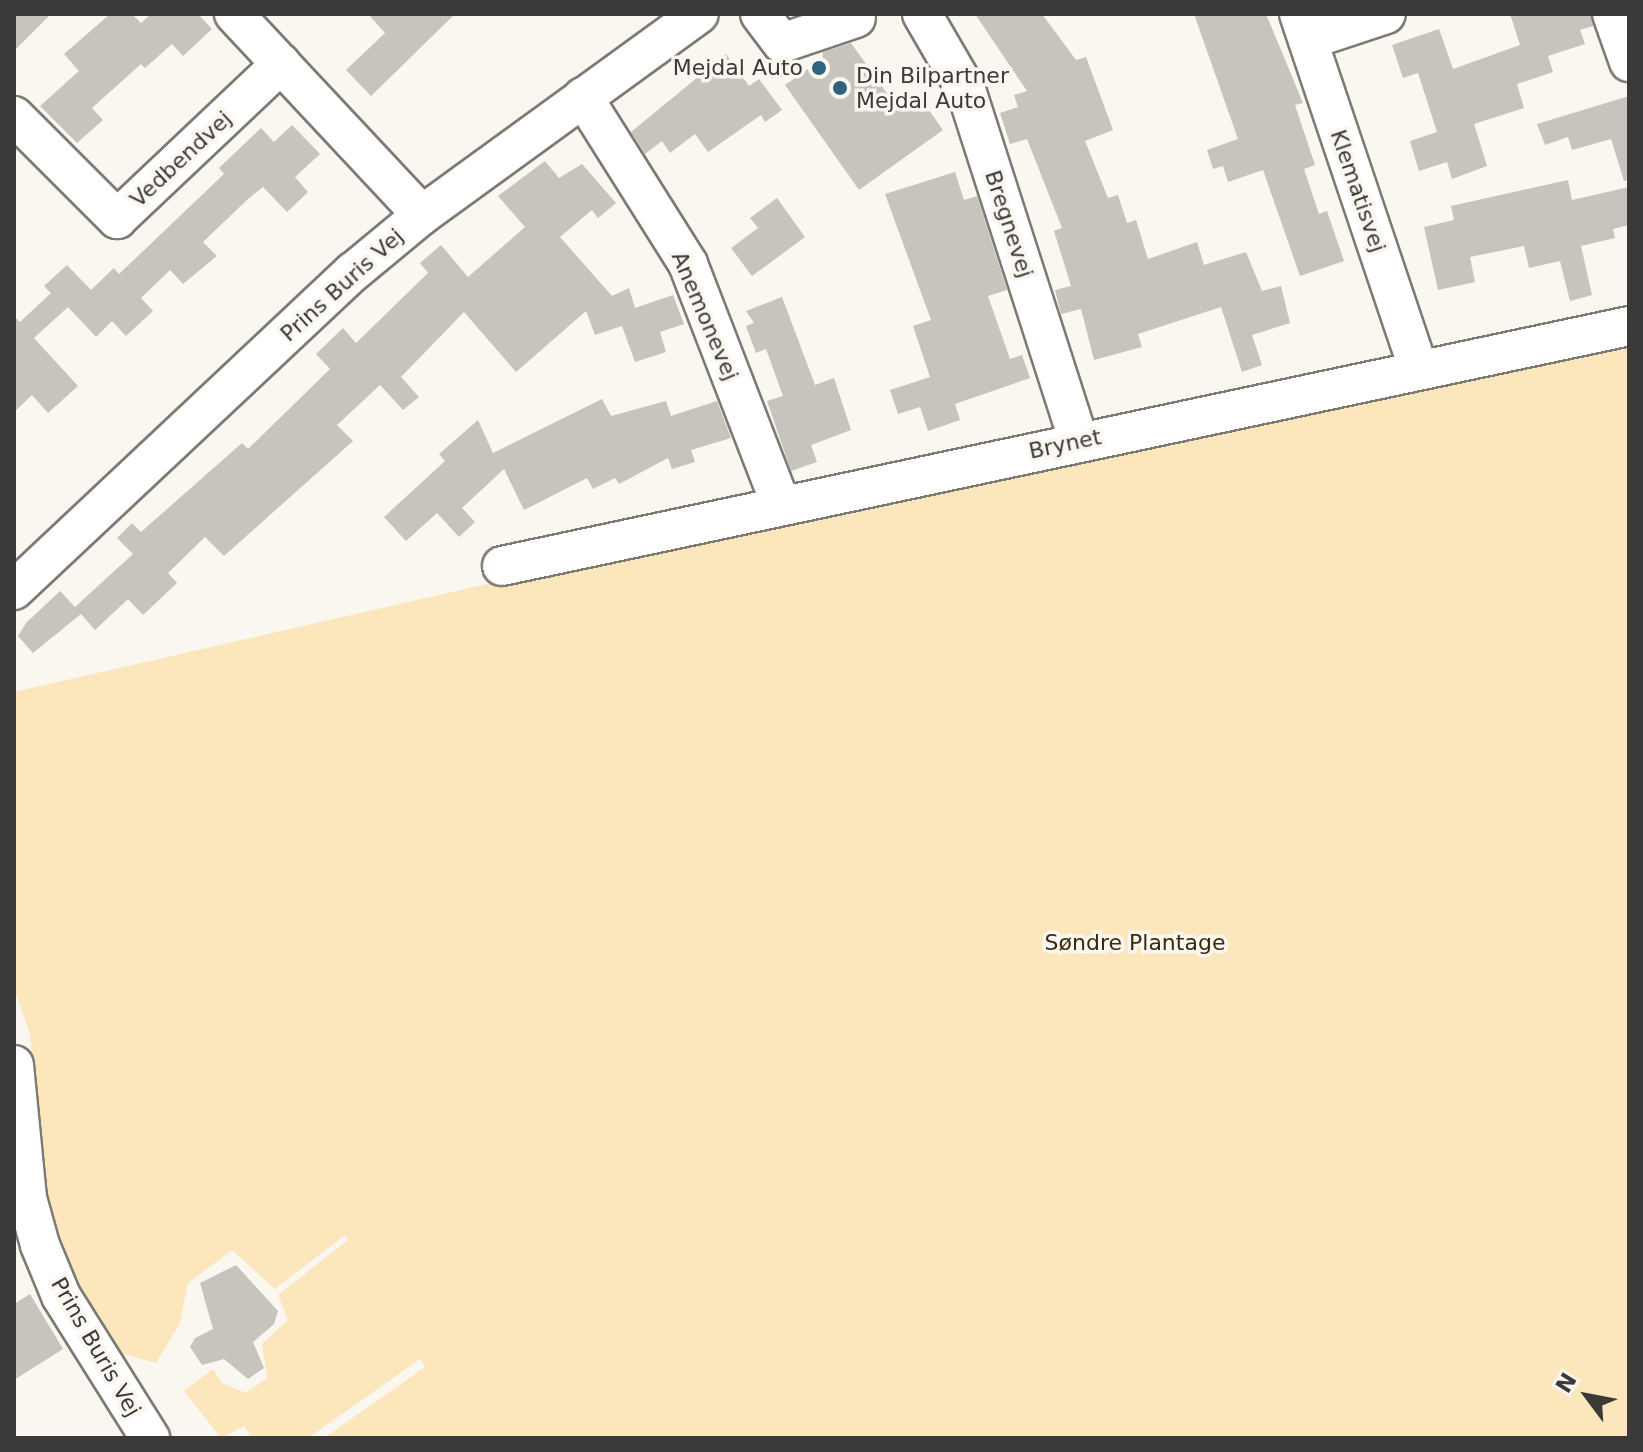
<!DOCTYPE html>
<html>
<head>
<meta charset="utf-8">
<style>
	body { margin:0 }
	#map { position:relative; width:1643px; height:1452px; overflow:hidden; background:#faf6f0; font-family:"DejaVu Sans",sans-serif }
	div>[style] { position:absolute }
	.green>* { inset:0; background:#fce6bc }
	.building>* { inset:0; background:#c7c4bd }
	.roads { filter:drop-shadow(2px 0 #7d7a74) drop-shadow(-2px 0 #7d7a74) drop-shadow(0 2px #7d7a74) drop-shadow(0 -2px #7d7a74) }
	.minor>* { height:38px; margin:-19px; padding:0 19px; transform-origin:19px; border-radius:19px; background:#fff }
	.dots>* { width:22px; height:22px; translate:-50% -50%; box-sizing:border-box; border:4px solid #faf6f0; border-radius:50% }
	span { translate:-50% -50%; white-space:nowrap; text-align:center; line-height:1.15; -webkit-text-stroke:7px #faf6f0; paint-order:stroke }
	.poi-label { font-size:22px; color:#3c3a38 }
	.right { translate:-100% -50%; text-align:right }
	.left { translate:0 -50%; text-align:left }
	.street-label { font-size:22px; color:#3c3a38 }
	.park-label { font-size:22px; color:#382a0b }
	.frame { position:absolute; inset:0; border:16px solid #3c3a38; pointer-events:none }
	.north { position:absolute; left:1547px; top:1356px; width:80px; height:80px; -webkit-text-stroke:6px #faf6f0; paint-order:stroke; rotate:302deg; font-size:22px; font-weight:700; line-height:32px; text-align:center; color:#3c3a38 }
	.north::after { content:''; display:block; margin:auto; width:28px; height:36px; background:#3c3a38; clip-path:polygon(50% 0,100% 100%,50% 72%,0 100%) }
</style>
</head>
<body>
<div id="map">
	<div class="green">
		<i style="clip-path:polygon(1629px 323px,1629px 1438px,324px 1438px,425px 1367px,420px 1359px,308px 1438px,252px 1438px,244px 1426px,221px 1438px,184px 1391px,213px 1369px,222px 1383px,246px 1393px,267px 1378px,262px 1344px,288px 1320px,278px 1295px,348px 1240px,345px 1235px,275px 1289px,232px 1250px,188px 1283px,180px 1323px,156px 1363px,116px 1352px,97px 1332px,42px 1188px,30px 1034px,14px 988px,14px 692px)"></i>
	</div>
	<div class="building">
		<i style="clip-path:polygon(14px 14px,51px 14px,14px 51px)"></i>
		<i style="clip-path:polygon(110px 14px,132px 14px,141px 23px,151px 14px,198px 14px,212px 29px,183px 56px,172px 44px,145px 68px,141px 64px,92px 108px,103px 120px,77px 143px,40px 106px,79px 71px,64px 54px)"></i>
		<i style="clip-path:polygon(368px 14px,455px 14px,371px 96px,346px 70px,385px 33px)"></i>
		<i style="clip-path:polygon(975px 14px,1042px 14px,1076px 60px,1086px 57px,1113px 130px,1085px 141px,1108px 198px,1118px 195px,1127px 223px,1136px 220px,1148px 259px,1197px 242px,1204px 265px,1246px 252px,1262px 291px,1281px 286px,1290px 323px,1252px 335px,1262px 365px,1242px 372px,1221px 307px,1138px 334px,1142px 347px,1094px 360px,1081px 309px,1061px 314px,1055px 290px,1071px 286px,1054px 231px,1062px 228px,1027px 139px,1010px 144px,1000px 113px,1018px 107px,1014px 95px,1027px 91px)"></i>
		<i style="clip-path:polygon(1194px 14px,1266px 14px,1303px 103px,1295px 105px,1315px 165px,1304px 169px,1319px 214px,1327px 211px,1344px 261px,1300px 276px,1263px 170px,1228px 182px,1223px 166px,1213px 169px,1207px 150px,1238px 139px)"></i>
		<i style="clip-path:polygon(1510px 14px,1591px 14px,1593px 26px,1580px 30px,1585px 44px,1548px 56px,1553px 72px,1517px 84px,1524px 108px,1474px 124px,1487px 166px,1452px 179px,1447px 162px,1419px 171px,1410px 141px,1437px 132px,1418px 73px,1403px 78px,1392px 45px,1439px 29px,1453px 69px,1520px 45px)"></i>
		<i style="clip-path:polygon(851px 43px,899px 110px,919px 96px,943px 130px,859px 190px,785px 85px,822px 59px,823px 52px)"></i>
		<i style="clip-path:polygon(726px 54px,749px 86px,759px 79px,782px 110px,765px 122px,761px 115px,708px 152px,695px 134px,670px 153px,662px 141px,645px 154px,631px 132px)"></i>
		<i style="clip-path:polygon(1629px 96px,1629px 180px,1624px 181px,1611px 139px,1572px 150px,1568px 137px,1545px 145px,1537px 124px)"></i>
		<i style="clip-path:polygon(292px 125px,320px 154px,295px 177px,308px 192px,287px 212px,263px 187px,248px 199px,203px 242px,217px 256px,183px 284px,170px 270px,141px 298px,153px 311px,126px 336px,112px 321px,96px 337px,68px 307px,34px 338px,78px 386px,48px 413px,32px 395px,14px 412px,14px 316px,20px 322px,51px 293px,44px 286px,67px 265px,91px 290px,114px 268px,119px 274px,224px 174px,219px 168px,261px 128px,274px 142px)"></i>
		<i style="clip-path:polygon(545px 161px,559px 178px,582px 164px,616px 203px,598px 218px,592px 210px,560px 237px,612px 296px,629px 288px,635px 308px,673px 295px,684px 324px,660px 332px,666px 352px,635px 362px,622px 326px,595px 335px,586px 311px,516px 372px,464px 312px,401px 377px,419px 397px,403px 410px,380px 385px,337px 425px,353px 441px,224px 556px,205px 537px,168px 573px,177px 583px,143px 615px,128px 599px,95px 630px,81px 614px,33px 653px,18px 636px,26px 623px,60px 591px,75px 607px,133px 554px,117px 538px,132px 523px,141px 532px,242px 443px,248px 449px,330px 369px,316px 354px,343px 328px,356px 343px,428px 273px,420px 263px,441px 245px,468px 277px,525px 227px,498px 196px)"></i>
		<i style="clip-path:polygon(955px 172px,964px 200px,977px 196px,1007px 290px,988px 296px,1010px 359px,1022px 355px,1030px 378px,955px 404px,960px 420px,928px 431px,920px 407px,898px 414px,890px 390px,930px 377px,913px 326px,931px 320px,885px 194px)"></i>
		<i style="clip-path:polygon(1568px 180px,1572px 200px,1629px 187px,1629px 225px,1613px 229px,1615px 238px,1581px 246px,1592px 295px,1570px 301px,1560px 261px,1529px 268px,1524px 246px,1470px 257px,1475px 282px,1438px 290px,1424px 227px,1454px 220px,1451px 206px)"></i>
		<i style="clip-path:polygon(777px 198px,805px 237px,752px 276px,731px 248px,758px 228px,750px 218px)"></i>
		<i style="clip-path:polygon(782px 297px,815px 385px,834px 378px,851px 430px,811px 445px,817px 462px,791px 471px,767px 401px,783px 396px,766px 349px,756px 353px,746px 326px,754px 323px,746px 311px)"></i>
		<i style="clip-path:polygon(602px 399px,611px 416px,666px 401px,671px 416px,717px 401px,731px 438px,691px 450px,695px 462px,672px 469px,668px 458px,619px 484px,615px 478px,593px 489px,587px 478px,524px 510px,504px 469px,462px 508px,475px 522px,459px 537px,437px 513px,406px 541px,384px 517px,445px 461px,439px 454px,478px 420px,493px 453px)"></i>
		<i style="clip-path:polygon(236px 1265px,278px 1311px,274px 1324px,253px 1342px,264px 1368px,248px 1379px,224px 1359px,202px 1365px,190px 1347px,195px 1338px,213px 1329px,200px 1283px)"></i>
		<i style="clip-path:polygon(30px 1294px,63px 1349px,14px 1380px,14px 1304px)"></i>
	</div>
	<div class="roads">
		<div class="minor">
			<i style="left:234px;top:14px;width:275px;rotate:46.9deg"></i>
			<i style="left:760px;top:14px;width:36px;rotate:53deg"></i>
			<i style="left:782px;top:43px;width:78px;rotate:-18.7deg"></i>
			<i style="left:922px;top:14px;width:88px;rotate:59.9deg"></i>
			<i style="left:966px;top:90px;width:369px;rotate:72.2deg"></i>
			<i style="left:1299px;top:14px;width:373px;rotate:71.4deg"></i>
			<i style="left:1612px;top:14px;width:51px;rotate:70.5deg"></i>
			<i style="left:1308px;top:40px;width:82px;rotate:-18.4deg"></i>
			<i style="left:583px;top:97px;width:197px;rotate:57.8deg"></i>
			<i style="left:688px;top:264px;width:258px;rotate:68.9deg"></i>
			<i style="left:14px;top:116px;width:146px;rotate:45deg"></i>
			<i style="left:117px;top:219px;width:226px;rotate:-43.4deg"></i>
			<i style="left:502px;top:566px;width:1152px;rotate:-12.02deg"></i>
			<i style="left:14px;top:590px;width:465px;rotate:-43.2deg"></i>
			<i style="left:353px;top:272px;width:89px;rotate:-39.6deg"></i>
			<i style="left:422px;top:215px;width:342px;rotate:-36deg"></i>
			<i style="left:14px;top:1065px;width:134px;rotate:84.4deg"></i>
			<i style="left:27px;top:1198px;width:49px;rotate:74.5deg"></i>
			<i style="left:40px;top:1245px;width:55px;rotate:67.6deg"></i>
			<i style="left:61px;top:1296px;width:168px;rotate:57.9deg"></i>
		</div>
	</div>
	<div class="dots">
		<i style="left:819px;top:68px;background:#2e647f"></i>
		<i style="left:840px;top:88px;background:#2e647f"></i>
	</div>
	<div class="poi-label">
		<span class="right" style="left:803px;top:68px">Mejdal Auto</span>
		<span class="left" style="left:856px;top:88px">Din Bilpartner<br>Mejdal Auto</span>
	</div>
	<div class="street-label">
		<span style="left:181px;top:159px;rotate:-43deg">Vedbendvej</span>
		<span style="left:1358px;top:191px;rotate:71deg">Klematisvej</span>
		<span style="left:1009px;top:224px;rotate:72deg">Bregnevej</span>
		<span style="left:342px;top:285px;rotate:-42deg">Prins Buris Vej</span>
		<span style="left:705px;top:316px;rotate:67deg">Anemonevej</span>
		<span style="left:1065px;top:444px;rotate:-12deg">Brynet</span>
		<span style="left:96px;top:1347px;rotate:60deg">Prins Buris Vej</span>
	</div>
	<div class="park-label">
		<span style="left:1135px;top:943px">Søndre Plantage</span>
	</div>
	<div class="frame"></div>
	<div class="north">N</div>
</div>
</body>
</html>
